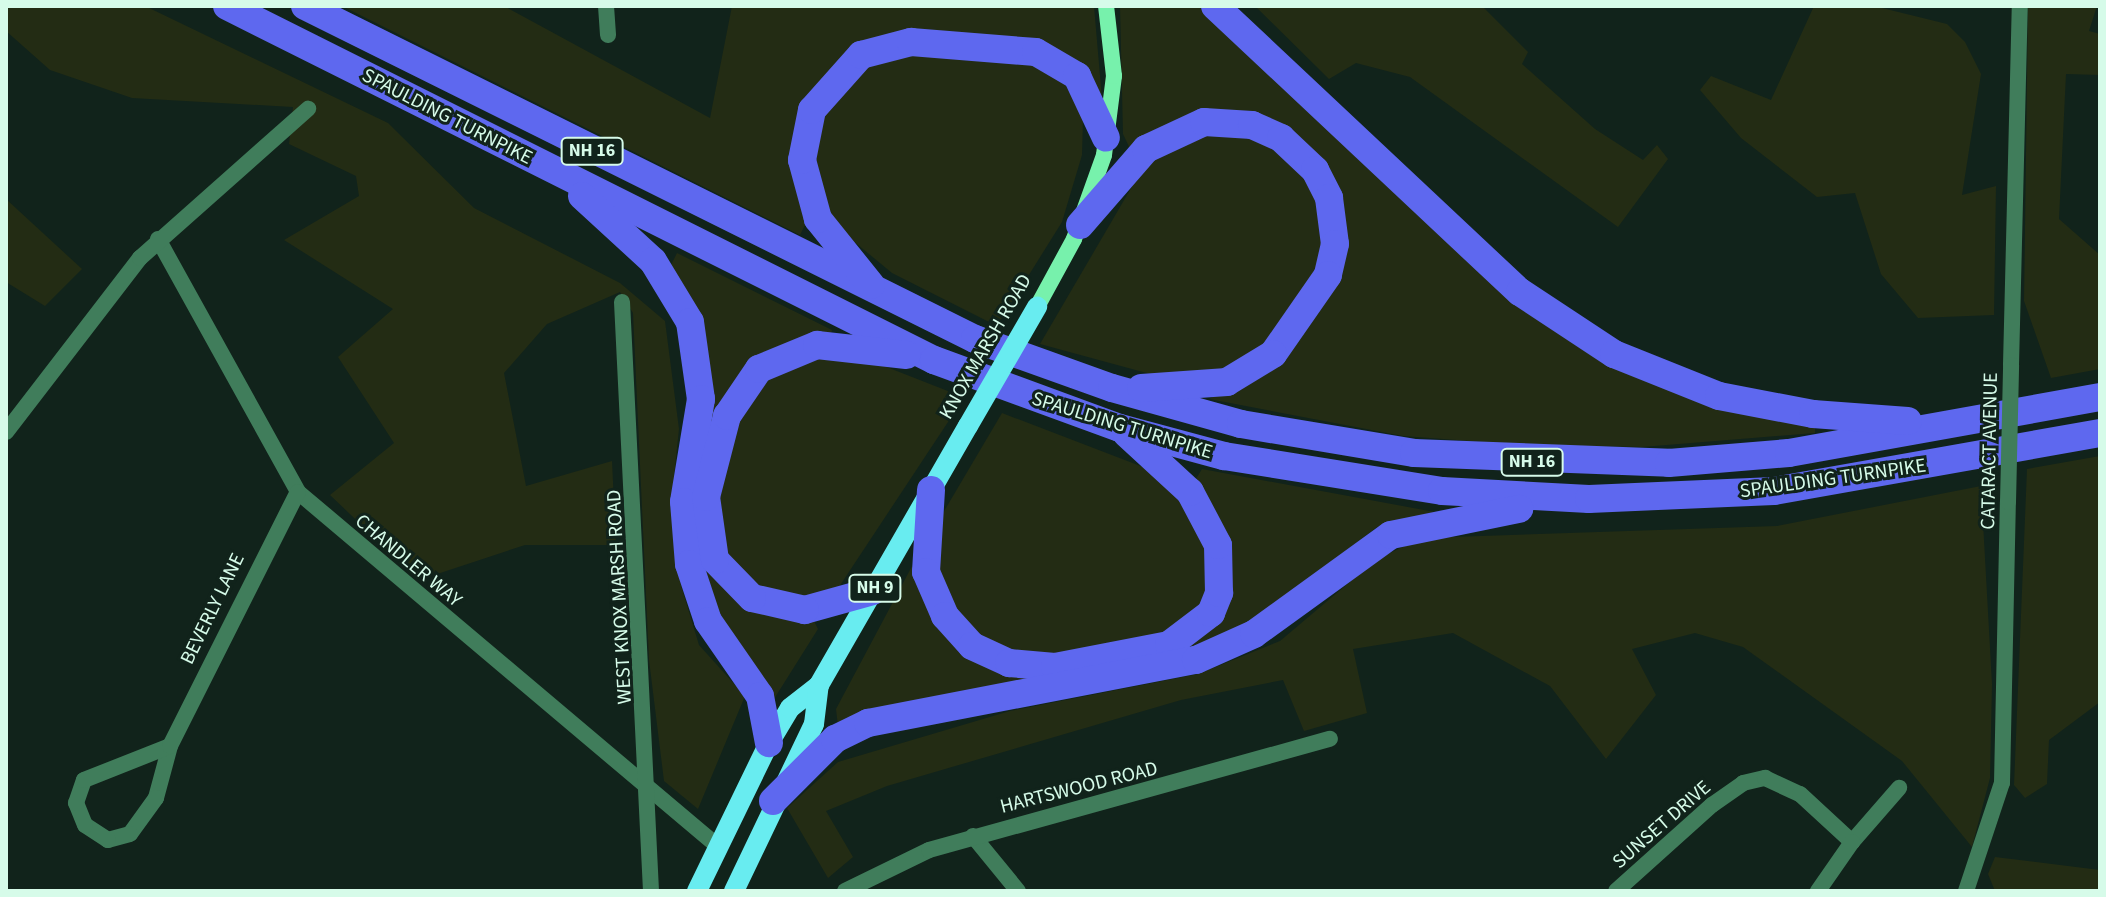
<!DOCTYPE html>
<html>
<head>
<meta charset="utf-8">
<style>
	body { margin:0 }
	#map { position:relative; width:2106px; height:897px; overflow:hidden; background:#11231b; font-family:"Source Sans 3",sans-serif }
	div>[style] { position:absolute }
	.green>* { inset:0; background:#232c14 }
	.street>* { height:16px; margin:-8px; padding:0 8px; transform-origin:8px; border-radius:8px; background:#407d5b }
	.secondary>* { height:16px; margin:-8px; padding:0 8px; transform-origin:8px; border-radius:8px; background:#77f1ac }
	.primary>* { height:20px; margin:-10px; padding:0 10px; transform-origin:10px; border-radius:10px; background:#68ecf0 }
	.highway>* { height:28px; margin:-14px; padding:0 14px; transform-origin:14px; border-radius:14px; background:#5e68ef }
	.street-bridge>* { height:16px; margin:-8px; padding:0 8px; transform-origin:8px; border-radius:8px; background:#407d5b }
	.primary-bridge>* { height:20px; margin:-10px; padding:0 10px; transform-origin:10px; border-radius:10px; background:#68ecf0 }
	span { translate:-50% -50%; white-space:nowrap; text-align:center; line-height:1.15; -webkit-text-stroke:6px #11231b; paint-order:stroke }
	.shield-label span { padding:2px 6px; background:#11231b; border:2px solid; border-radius:6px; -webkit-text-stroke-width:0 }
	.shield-label { font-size:18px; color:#d6fbe9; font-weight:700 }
	.street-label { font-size:20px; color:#d6fbe9 }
	.frame { position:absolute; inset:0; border:8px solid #d6fbe9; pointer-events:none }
</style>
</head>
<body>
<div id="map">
	<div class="green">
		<i style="clip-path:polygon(6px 6px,145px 6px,388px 123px,474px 208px,620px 283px,665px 321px,679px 429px,672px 496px,680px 582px,699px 645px,745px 696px,698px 809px,664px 781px,649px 660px,633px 313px,620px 292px,547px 324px,504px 373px,526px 486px,612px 461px,616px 545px,525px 545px,419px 580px,330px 495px,394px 443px,338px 357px,393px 309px,284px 240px,359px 196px,356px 176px,289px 144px,293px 107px,132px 98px,50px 70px,6px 31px)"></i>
		<i style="clip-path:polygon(342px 6px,504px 6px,710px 118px,732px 6px,1094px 6px,1102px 99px,1075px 62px,849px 51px,801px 106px,793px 176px,806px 223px,800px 235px)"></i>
		<i style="clip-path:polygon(1120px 6px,1205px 6px,1529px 309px,1815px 422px,1815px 433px,1642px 447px,1524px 445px,1403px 436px,1209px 399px,1240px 383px,1343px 239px,1269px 122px,1132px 153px,1123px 134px)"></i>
		<i style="clip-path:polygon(1255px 6px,1482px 6px,1528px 52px,1522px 64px,1595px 129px,1643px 160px,1657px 145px,1668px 159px,1618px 227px,1410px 77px,1356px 63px,1329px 79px)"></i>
		<i style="clip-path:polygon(1814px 6px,1874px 6px,1947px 24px,1965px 42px,1981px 74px,1962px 195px,1996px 186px,1994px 315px,1918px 318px,1881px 274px,1855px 193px,1817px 197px,1741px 138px,1700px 90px,1711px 76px,1771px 100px)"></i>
		<i style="clip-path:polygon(2028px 6px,2097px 6px,2089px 31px,2100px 34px,2100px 75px,2066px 74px,2059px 219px,2100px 255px,2100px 369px,2051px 378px,2024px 301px)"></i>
		<i style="clip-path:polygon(899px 52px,1033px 59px,1062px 78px,1083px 119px,1082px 155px,1062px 222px,997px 326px,892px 273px,829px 221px,810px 144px,842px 79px)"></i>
		<i style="clip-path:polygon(1241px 130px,1302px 166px,1323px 220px,1321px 265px,1290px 322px,1236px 370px,1165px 378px,1040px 344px,1144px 166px,1174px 138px)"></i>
		<i style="clip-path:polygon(6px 199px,82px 269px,45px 306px,6px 282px)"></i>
		<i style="clip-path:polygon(677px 253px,832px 330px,830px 338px,741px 372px,719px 406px,703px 553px,812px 617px,818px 629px,774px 699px,702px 595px,705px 422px,670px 267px)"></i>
		<i style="clip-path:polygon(856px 355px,958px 395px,950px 419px,837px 590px,819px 599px,745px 585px,713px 528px,732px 416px,779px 361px)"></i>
		<i style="clip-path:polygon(1002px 413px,1143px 467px,1190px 509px,1213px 569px,1204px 602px,1176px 630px,1057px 655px,1013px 652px,974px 632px,938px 585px,940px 518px)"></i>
		<i style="clip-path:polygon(2100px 456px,2100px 702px,2049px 740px,2047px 784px,2025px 798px,2014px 785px,2027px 469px)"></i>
		<i style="clip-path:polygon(1202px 469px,1435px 512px,1377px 527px,1264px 613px,1207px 645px,838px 726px,836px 709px,919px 553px,982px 656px,1167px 649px,1221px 606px,1194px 482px)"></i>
		<i style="clip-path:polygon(1981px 486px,1992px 684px,1990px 778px,1972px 847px,1902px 761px,1743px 647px,1695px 633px,1632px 649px,1656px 695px,1606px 759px,1550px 686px,1453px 633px,1353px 649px,1367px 713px,1304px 731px,1283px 680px,1181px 700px,887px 786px,826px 811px,853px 857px,828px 878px,787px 808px,838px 762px,1010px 711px,1198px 674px,1280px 641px,1377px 559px,1422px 538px,1777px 526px)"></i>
		<i style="clip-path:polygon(1995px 857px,2100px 870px,2100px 891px,1995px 891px,1988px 874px)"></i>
	</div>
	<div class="street">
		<i style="left:606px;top:6px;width:29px;rotate:86deg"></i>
		<i style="left:158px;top:239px;width:289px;rotate:61deg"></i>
		<i style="left:298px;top:492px;width:546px;rotate:40.17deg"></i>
		<i style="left:622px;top:302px;width:590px;rotate:87.18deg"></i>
		<i style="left:2011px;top:365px;width:359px;rotate:-88.6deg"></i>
		<i style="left:6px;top:432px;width:220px;rotate:-52.4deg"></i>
		<i style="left:140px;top:258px;width:225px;rotate:-41.6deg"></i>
		<i style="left:170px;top:746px;width:54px;rotate:105.1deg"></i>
		<i style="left:156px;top:798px;width:44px;rotate:125.8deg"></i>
		<i style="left:130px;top:834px;width:23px;rotate:165deg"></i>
		<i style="left:108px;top:840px;width:27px;rotate:-147deg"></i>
		<i style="left:85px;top:825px;width:24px;rotate:-112deg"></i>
		<i style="left:76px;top:803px;width:24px;rotate:-71deg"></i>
		<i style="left:84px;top:780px;width:92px;rotate:-21.6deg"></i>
		<i style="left:170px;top:746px;width:284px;rotate:-63.3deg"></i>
		<i style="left:973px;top:836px;width:71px;rotate:50.7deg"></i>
		<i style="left:1852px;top:842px;width:72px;rotate:-49deg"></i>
		<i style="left:845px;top:891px;width:93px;rotate:-26deg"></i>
		<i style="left:929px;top:850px;width:416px;rotate:-15.5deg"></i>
		<i style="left:1616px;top:891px;width:129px;rotate:-41.9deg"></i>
		<i style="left:1712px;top:805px;width:38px;rotate:-35deg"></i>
		<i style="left:1743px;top:783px;width:23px;rotate:-13deg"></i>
		<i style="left:1765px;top:778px;width:38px;rotate:25deg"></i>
		<i style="left:1800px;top:794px;width:71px;rotate:42.7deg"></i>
		<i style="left:1852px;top:842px;width:60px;rotate:124.8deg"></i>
		<i style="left:1966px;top:891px;width:114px;rotate:-71.6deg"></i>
		<i style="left:2002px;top:783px;width:281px;rotate:-88.8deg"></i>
	</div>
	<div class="secondary">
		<i style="left:1037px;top:307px;width:77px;rotate:-61.4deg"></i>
		<i style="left:1074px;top:239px;width:89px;rotate:-70.3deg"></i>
		<i style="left:1104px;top:155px;width:80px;rotate:-82.8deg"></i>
		<i style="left:1114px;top:76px;width:70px;rotate:-96.5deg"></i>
	</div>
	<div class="primary">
		<i style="left:697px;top:891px;width:165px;rotate:-64.1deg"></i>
		<i style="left:769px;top:743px;width:41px;rotate:-59deg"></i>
		<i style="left:790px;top:708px;width:37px;rotate:-38deg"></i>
		<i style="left:734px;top:891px;width:185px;rotate:-64.4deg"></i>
		<i style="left:814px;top:724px;width:39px;rotate:-83deg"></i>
		<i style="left:819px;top:685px;width:299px;rotate:-60.1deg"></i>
	</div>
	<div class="highway">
		<i style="left:227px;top:6px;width:791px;rotate:26.6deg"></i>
		<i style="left:934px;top:360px;width:198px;rotate:20.1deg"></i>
		<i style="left:1120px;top:428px;width:108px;rotate:15.1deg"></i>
		<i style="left:1224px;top:456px;width:221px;rotate:9.1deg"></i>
		<i style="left:1442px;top:491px;width:147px;rotate:3.1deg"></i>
		<i style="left:1589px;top:499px;width:185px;rotate:-2.5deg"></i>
		<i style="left:1774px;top:491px;width:331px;rotate:-10.1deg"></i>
		<i style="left:305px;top:6px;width:748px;rotate:26.43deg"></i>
		<i style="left:975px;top:339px;width:145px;rotate:19.7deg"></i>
		<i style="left:1112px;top:388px;width:134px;rotate:15.6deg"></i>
		<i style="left:1241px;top:424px;width:175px;rotate:9.5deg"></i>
		<i style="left:1414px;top:453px;width:255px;rotate:2.2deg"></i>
		<i style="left:1669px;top:463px;width:120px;rotate:-4.8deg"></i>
		<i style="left:1789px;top:453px;width:316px;rotate:-10.2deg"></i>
		<i style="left:1215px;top:6px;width:418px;rotate:43.2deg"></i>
		<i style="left:1520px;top:292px;width:113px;rotate:33.4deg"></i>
		<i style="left:1614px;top:354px;width:113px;rotate:21.8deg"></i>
		<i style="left:1719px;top:396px;width:96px;rotate:10.8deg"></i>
		<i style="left:1813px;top:414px;width:95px;rotate:4.2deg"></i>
		<i style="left:582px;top:196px;width:96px;rotate:42.5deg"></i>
		<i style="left:653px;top:261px;width:71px;rotate:58.8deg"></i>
		<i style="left:690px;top:322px;width:78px;rotate:81.9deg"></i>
		<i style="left:701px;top:399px;width:104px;rotate:99.4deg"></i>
		<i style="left:684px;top:502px;width:62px;rotate:85.4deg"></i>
		<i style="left:689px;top:564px;width:60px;rotate:71.6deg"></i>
		<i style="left:708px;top:621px;width:91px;rotate:55.3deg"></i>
		<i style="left:760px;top:696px;width:48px;rotate:79.2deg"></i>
		<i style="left:1080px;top:225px;width:101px;rotate:-49deg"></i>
		<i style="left:1146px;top:149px;width:64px;rotate:-25deg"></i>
		<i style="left:1204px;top:122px;width:48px;rotate:3.6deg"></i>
		<i style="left:1252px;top:125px;width:32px;rotate:24deg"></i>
		<i style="left:1281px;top:138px;width:47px;rotate:43.3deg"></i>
		<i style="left:1315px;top:170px;width:31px;rotate:63deg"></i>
		<i style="left:1329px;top:198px;width:46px;rotate:82.6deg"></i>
		<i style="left:1335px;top:244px;width:32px;rotate:103deg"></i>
		<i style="left:1328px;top:275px;width:96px;rotate:124.8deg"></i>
		<i style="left:1273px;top:354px;width:54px;rotate:148.7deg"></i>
		<i style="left:1227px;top:382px;width:86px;rotate:176deg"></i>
		<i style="left:871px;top:285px;width:85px;rotate:-128.8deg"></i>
		<i style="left:818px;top:219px;width:61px;rotate:-105.2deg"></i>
		<i style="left:802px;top:160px;width:51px;rotate:-78.7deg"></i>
		<i style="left:812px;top:110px;width:74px;rotate:-48.3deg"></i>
		<i style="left:861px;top:55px;width:52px;rotate:-14.6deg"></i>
		<i style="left:911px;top:42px;width:125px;rotate:4.6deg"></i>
		<i style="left:1036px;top:52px;width:48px;rotate:30.3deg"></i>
		<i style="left:1077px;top:76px;width:68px;rotate:64.9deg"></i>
		<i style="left:931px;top:490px;width:82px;rotate:93.5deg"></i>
		<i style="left:926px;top:572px;width:48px;rotate:66.6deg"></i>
		<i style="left:945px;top:616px;width:40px;rotate:48deg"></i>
		<i style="left:972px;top:646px;width:41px;rotate:24.7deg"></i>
		<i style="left:1009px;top:663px;width:46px;rotate:5deg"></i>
		<i style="left:1055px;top:667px;width:116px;rotate:-10.9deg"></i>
		<i style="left:1169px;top:645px;width:53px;rotate:-37.3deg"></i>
		<i style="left:1211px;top:613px;width:22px;rotate:-68deg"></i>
		<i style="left:1219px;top:593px;width:48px;rotate:-91.2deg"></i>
		<i style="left:1218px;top:545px;width:60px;rotate:-117.8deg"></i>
		<i style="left:1190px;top:492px;width:86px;rotate:-137.4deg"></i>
		<i style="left:873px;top:591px;width:71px;rotate:164.4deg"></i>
		<i style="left:805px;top:610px;width:54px;rotate:-167.2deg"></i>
		<i style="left:752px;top:598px;width:53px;rotate:-134.2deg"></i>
		<i style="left:715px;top:560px;width:64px;rotate:-98.1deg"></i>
		<i style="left:706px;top:497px;width:84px;rotate:-75.5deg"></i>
		<i style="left:727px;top:416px;width:57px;rotate:-55.8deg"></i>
		<i style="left:759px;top:369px;width:63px;rotate:-22.5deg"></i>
		<i style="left:817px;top:345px;width:90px;rotate:6.4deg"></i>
		<i style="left:773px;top:801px;width:88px;rotate:-45deg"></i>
		<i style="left:835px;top:739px;width:37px;rotate:-26deg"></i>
		<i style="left:868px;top:723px;width:334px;rotate:-10.9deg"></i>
		<i style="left:1196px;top:660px;width:64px;rotate:-24.1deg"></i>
		<i style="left:1254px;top:634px;width:169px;rotate:-35.9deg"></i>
		<i style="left:1391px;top:535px;width:131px;rotate:-11.5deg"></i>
	</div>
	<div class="street-bridge">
		<i style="left:2008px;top:502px;width:137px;rotate:-88.7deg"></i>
	</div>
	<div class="primary-bridge">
		<i style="left:968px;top:426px;width:138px;rotate:-59.9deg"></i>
	</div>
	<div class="shield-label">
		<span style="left:592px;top:151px">NH 16</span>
		<span style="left:1532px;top:462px">NH 16</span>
		<span style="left:875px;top:588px">NH 9</span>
	</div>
	<div class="street-label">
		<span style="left:447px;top:117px;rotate:27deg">SPAULDING TURNPIKE</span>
		<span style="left:986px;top:347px;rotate:-60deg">KNOX MARSH ROAD</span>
		<span style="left:1122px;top:426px;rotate:17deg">SPAULDING TURNPIKE</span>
		<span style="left:1990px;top:451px;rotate:-89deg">CATARACT AVENUE</span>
		<span style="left:1833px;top:479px;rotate:-8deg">SPAULDING TURNPIKE</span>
		<span style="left:408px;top:561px;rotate:40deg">CHANDLER WAY</span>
		<span style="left:620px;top:597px;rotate:-93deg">WEST KNOX MARSH ROAD</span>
		<span style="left:213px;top:609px;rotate:-64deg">BEVERLY LANE</span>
		<span style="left:1079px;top:788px;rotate:-14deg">HARTSWOOD ROAD</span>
		<span style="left:1662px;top:825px;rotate:-41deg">SUNSET DRIVE</span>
	</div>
	<div class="frame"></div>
</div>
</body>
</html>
